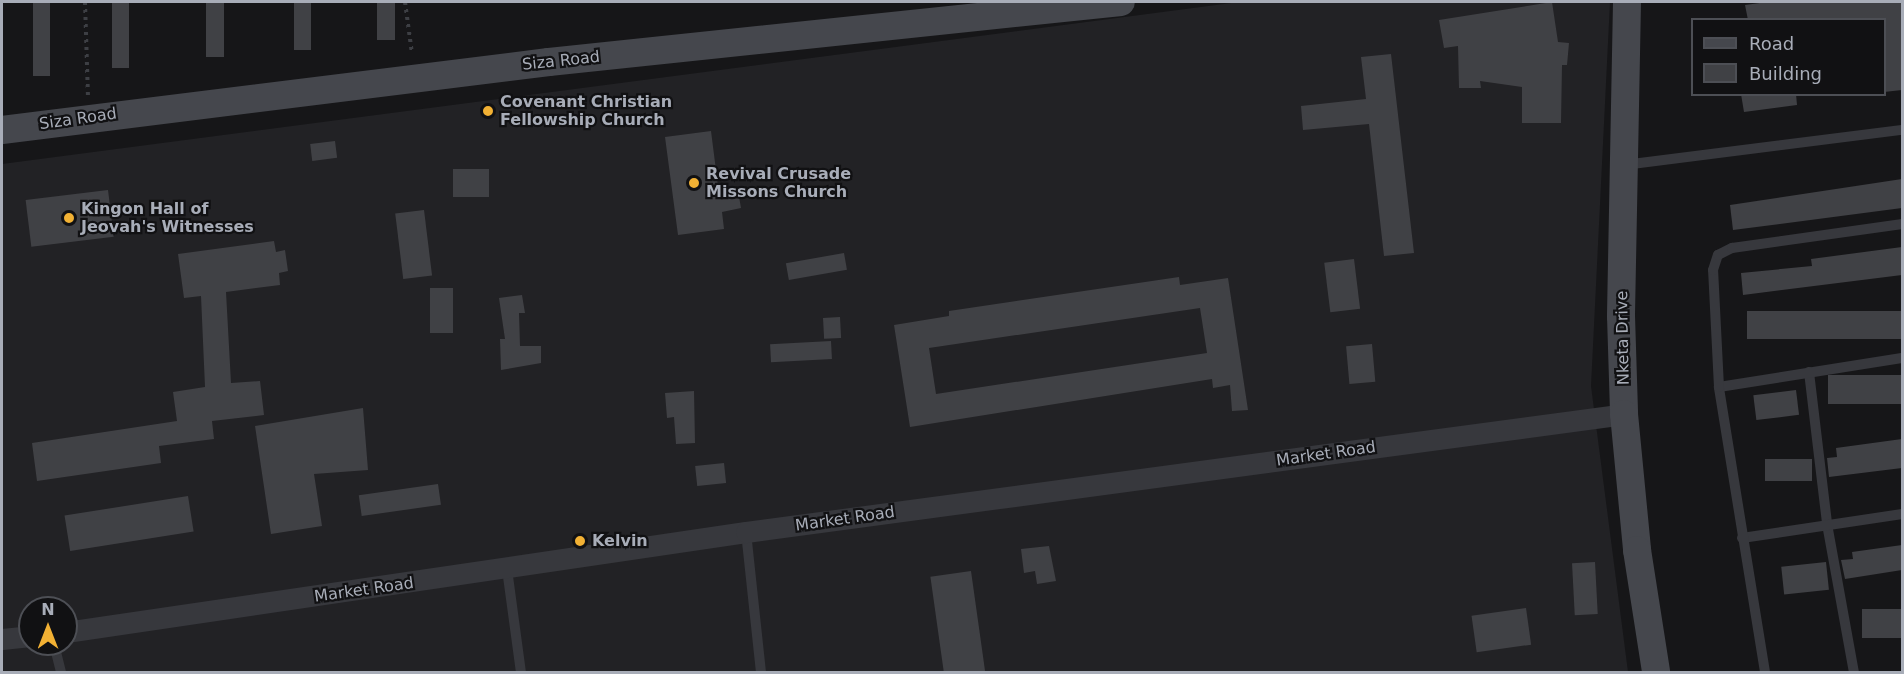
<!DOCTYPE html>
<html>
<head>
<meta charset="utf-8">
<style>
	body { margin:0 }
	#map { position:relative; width:1904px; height:674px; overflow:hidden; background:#161618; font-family:"DejaVu Sans",sans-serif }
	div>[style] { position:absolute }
	.built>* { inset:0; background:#222225 }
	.building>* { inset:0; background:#404145; transform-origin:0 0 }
	.path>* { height:4px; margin-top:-2px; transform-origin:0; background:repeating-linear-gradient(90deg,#3d3f44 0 3px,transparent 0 7.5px) }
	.lane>* { height:10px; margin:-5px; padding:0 5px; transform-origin:5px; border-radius:5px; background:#37383d }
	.street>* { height:21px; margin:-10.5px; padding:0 10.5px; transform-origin:10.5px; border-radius:10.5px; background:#37383d }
	.secondary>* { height:28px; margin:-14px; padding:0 14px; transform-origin:14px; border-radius:14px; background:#45474d }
	.dots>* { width:16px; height:16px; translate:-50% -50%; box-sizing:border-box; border:3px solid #111113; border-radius:50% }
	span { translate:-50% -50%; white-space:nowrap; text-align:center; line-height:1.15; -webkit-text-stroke:4.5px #111113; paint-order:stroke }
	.street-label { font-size:16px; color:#a8adb8 }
	.poi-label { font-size:16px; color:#a8adb8; font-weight:700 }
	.left { translate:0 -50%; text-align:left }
	.frame { position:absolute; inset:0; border:3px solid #a8adb8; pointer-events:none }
	.legend { position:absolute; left:1691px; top:18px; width:195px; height:78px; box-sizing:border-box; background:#111113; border:2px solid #4d4f55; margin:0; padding:8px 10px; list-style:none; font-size:18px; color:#a8adb8 }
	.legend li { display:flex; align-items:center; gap:12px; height:30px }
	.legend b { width:30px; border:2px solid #4d4f55 }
	.north { position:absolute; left:18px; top:596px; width:60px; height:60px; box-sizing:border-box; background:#111113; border:2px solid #4d4f55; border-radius:50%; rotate:0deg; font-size:16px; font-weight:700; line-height:24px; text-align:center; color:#a8adb8 }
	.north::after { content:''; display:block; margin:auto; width:21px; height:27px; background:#f2b134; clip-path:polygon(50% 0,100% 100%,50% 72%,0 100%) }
</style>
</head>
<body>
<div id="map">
	<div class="built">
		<i style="clip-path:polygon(evenodd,1239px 2px,1610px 2px,1591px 386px,1628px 672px,2px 672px,2px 164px,1239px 2px,30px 608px,66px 608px,66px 644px,30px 644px,30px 608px)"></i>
	</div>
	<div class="building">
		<i style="left:33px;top:2px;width:17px;height:74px"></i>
		<i style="left:112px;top:2px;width:17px;height:66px"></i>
		<i style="left:206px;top:2px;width:18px;height:55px"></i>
		<i style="left:294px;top:2px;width:17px;height:48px"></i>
		<i style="left:377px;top:2px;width:18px;height:38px"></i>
		<i style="clip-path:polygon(1552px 2px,1558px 42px,1569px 43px,1567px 65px,1562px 65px,1561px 123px,1522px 123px,1522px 87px,1480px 81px,1481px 88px,1459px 88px,1458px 46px,1444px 48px,1439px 20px)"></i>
		<i style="clip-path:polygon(1767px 2px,1902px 2px,1902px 90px,1884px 92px,1884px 20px,1748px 20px,1745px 5px)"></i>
		<i style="clip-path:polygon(1391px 54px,1414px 253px,1384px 256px,1369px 124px,1303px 130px,1301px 106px,1366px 99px,1361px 57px)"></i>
		<i style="clip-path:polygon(1741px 94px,1796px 94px,1797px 105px,1744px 112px)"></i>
		<i style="clip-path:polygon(711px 131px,719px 194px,738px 191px,741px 208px,722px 212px,724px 229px,678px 235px,665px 137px)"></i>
		<i style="left:335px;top:141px;width:17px;height:25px;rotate:83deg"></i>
		<i style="left:489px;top:169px;width:28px;height:36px;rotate:90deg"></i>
		<i style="clip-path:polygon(1902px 179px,1902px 208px,1733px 230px,1730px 205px)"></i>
		<i style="left:108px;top:190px;width:47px;height:83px;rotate:83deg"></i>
		<i style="left:424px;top:210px;width:66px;height:29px;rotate:83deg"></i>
		<i style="clip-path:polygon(274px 241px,276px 252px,285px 250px,288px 271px,279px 273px,280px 285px,226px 292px,231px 383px,260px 381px,264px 415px,212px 421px,214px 439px,159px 446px,161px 463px,37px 481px,32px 443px,177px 421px,173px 392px,205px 387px,201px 296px,184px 298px,178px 254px)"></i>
		<i style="clip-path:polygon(1902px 247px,1902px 275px,1743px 295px,1741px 273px,1812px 266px,1811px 259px)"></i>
		<i style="left:844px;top:253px;width:17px;height:59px;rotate:80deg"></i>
		<i style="left:1354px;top:259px;width:50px;height:30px;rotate:83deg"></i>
		<i style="clip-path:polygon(evenodd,1179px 277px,1180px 285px,1228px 278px,1248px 410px,1232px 411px,1230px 385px,1213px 388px,1212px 379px,910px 427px,894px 325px,949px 316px,949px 311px,1179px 277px,1200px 308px,1207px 353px,936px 394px,929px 348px,1200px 308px)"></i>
		<i style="left:430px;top:288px;width:23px;height:45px"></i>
		<i style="clip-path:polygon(522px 295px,525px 313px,519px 313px,520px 346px,541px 346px,541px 363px,501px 370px,500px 339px,505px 339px,499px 298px)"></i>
		<i style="left:1902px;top:311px;width:28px;height:155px;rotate:90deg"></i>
		<i style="left:840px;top:317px;width:21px;height:17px;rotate:87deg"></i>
		<i style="left:831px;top:341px;width:18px;height:61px;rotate:87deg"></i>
		<i style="left:1372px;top:344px;width:38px;height:26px;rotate:85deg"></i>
		<i style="left:1902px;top:375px;width:29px;height:74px;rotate:90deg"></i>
		<i style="left:1796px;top:390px;width:25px;height:43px;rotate:83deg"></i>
		<i style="clip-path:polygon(694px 391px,695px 443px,676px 444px,674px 417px,667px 418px,665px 393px)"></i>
		<i style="clip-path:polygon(363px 408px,368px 470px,314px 474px,322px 526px,271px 534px,255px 426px)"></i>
		<i style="clip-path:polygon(1902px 439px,1902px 468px,1829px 477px,1827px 458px,1837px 457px,1836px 448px)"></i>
		<i style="left:1812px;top:459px;width:22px;height:47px;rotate:90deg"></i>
		<i style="left:724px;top:463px;width:20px;height:29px;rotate:84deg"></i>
		<i style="left:438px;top:484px;width:21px;height:80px;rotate:82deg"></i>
		<i style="left:188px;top:496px;width:36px;height:125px;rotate:81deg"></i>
		<i style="clip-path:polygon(1902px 545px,1902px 570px,1845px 579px,1841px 560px,1853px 559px,1852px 552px)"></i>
		<i style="clip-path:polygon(1049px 546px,1056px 581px,1037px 584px,1035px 571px,1024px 573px,1021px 549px)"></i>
		<i style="left:1595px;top:562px;width:52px;height:23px;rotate:87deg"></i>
		<i style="left:1826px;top:562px;width:28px;height:45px;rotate:84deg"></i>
		<i style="left:971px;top:571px;width:102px;height:41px;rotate:82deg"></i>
		<i style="left:1526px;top:608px;width:37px;height:55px;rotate:82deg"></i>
		<i style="left:1902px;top:609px;width:29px;height:40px;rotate:90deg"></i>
	</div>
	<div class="path">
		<i style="left:85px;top:2px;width:95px;rotate:88.2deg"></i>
		<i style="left:405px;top:2px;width:52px;rotate:82.3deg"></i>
	</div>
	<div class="lane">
		<i style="left:1624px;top:165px;width:280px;rotate:-7.2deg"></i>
		<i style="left:1809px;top:372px;width:153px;rotate:83.2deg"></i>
		<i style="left:1827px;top:524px;width:150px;rotate:79.7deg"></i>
		<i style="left:1719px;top:387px;width:185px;rotate:-9deg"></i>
		<i style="left:746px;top:532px;width:141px;rotate:83.9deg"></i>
		<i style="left:1742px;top:538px;width:162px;rotate:-8.5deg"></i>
		<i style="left:507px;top:569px;width:104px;rotate:82.3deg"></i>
		<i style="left:54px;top:644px;width:29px;rotate:76deg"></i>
		<i style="left:1765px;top:672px;width:289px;rotate:-99.2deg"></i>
		<i style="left:1719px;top:387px;width:117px;rotate:-92.9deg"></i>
		<i style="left:1713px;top:270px;width:16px;rotate:-72deg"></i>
		<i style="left:1718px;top:255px;width:16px;rotate:-27deg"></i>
		<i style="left:1732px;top:248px;width:172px;rotate:-8deg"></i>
	</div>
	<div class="street">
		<i style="left:66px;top:632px;width:687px;rotate:-8.37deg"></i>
		<i style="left:746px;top:532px;width:886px;rotate:-7.65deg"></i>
		<i style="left:2px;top:639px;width:28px;rotate:-6deg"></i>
	</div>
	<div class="secondary">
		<i style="left:1627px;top:2px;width:314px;rotate:91.1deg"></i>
		<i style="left:1621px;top:316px;width:98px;rotate:88.2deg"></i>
		<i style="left:1624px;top:414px;width:137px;rotate:84.5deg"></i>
		<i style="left:1637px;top:550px;width:123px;rotate:81.1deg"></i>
		<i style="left:2px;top:130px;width:551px;rotate:-7.09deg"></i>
		<i style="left:549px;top:62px;width:575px;rotate:-5.99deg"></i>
	</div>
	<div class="dots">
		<i style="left:488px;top:111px;background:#f2b134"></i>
		<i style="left:694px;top:183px;background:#f2b134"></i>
		<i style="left:69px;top:218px;background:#f2b134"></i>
		<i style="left:580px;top:541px;background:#f2b134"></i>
	</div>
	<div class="street-label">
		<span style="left:561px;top:61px;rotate:-6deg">Siza Road</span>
		<span style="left:78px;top:119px;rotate:-8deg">Siza Road</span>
		<span style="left:1623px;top:338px;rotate:-91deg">Nketa Drive</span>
		<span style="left:1326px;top:454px;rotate:-8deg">Market Road</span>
		<span style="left:845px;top:519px;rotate:-8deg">Market Road</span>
		<span style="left:364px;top:590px;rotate:-8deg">Market Road</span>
	</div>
	<div class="poi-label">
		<span class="left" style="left:500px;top:111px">Covenant Christian<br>Fellowship Church</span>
		<span class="left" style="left:706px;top:183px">Revival Crusade<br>Missons Church</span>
		<span class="left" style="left:81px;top:218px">Kingon Hall of<br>Jeovah's Witnesses</span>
		<span class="left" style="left:592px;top:541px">Kelvin</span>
	</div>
	<div class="frame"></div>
	<ul class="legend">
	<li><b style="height:8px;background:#45474d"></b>Road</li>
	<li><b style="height:16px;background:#404145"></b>Building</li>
	</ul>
	<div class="north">N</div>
</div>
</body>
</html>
